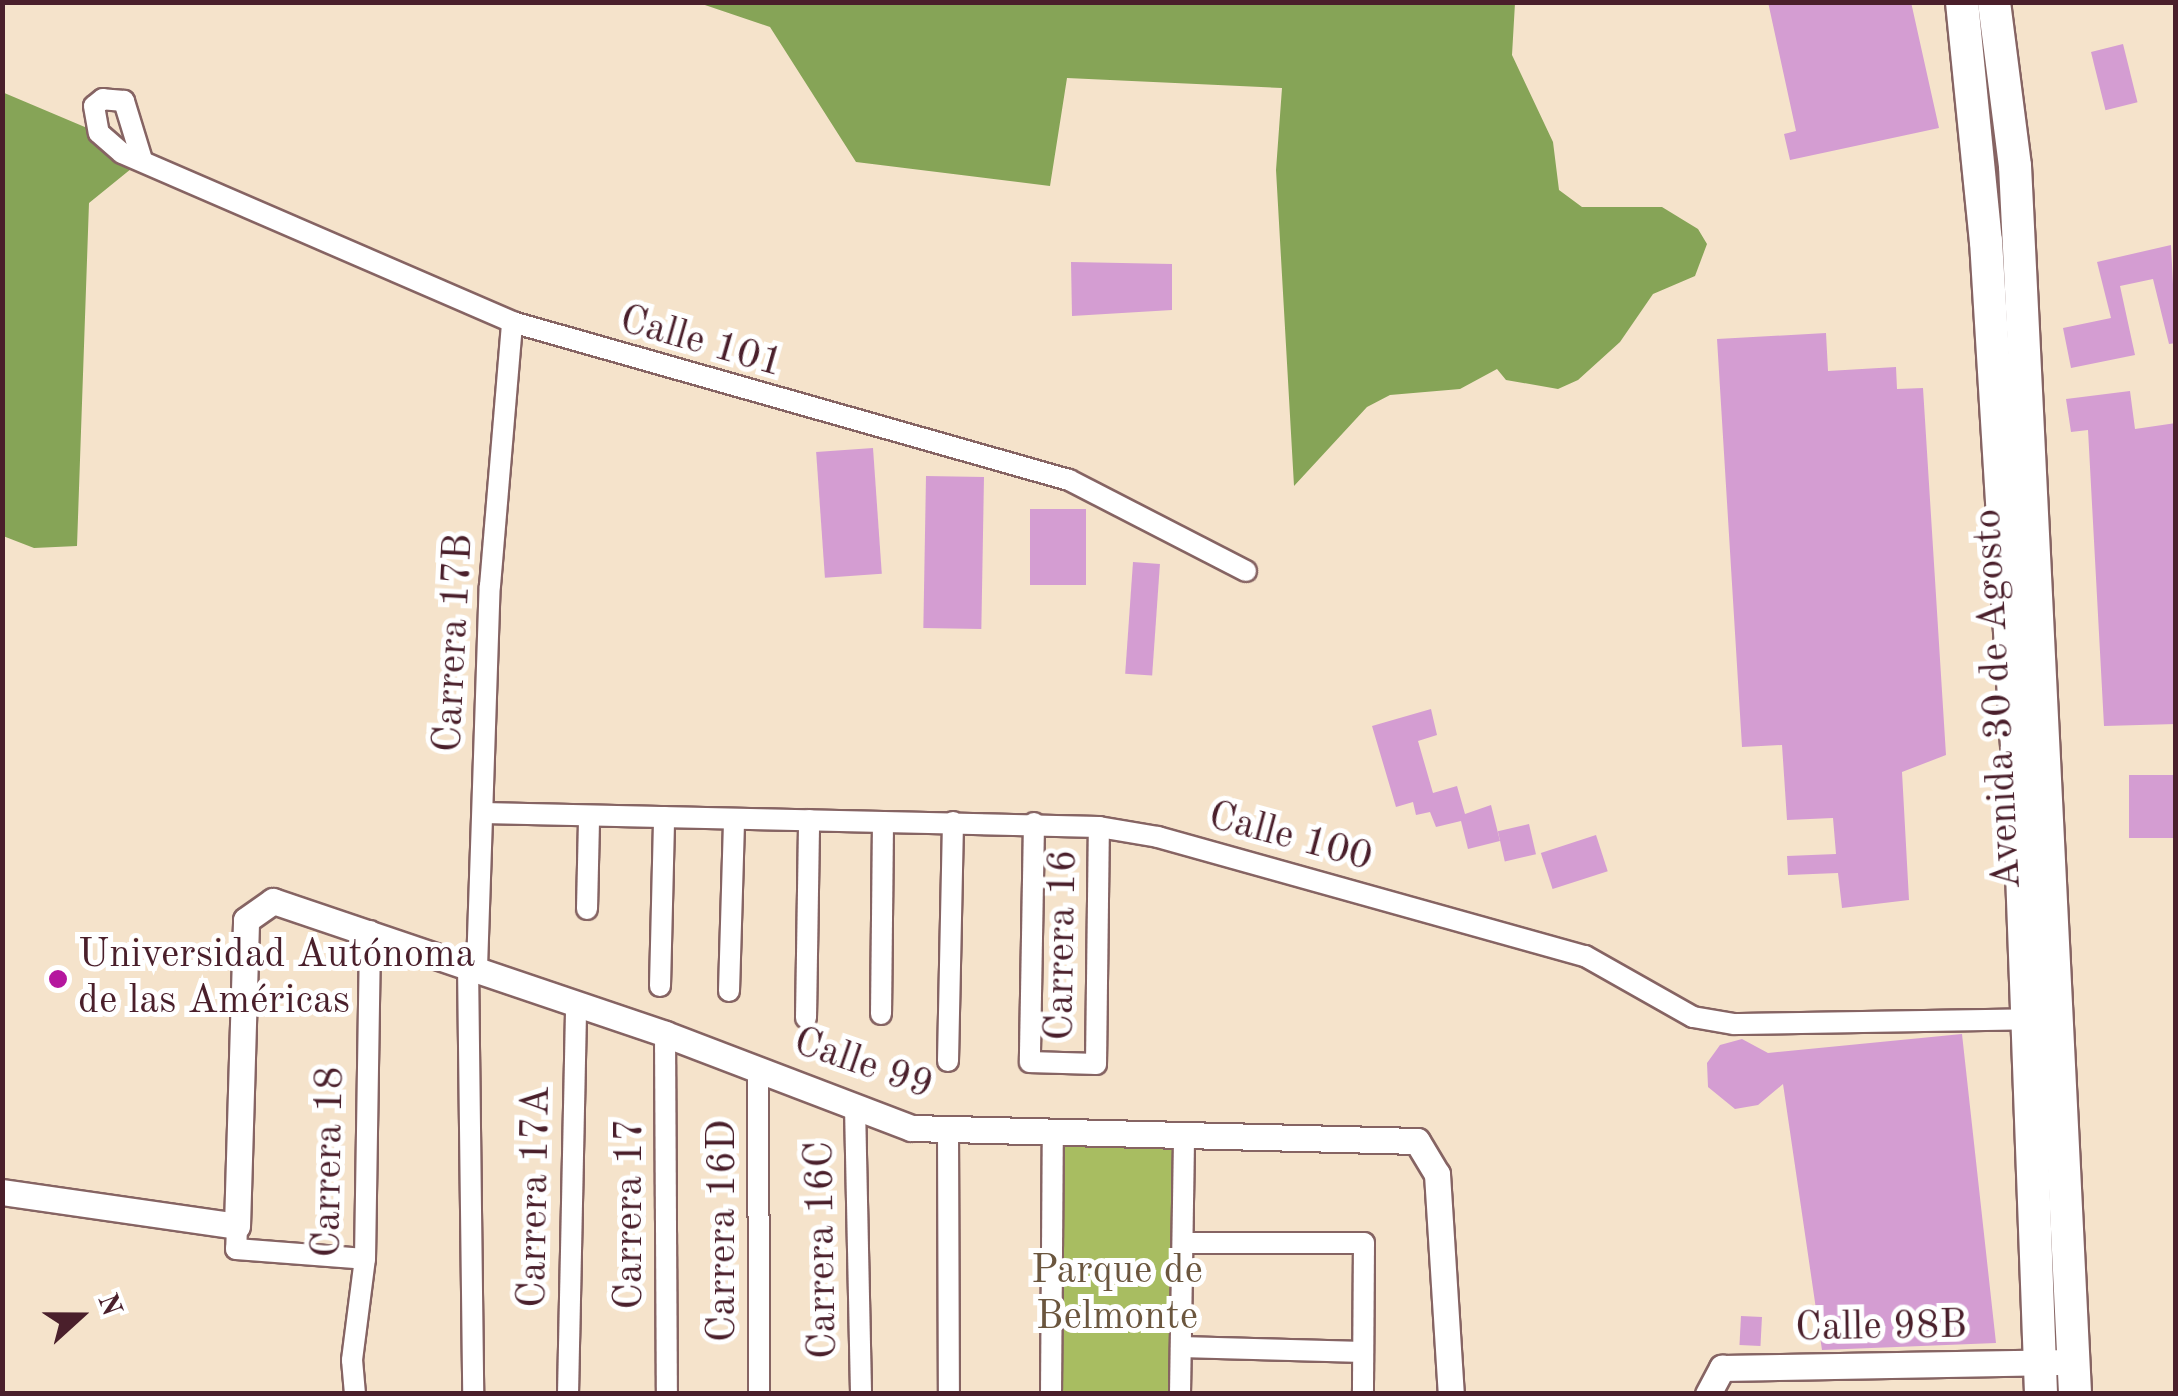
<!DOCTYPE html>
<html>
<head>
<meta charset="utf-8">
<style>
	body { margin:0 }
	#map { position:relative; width:2178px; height:1396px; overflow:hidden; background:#f5e3cb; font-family:"Old Standard TT",serif }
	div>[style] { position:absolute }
	.green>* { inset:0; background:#a8bd61; transform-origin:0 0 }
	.forest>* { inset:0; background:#86a457 }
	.building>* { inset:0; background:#d49dd2; transform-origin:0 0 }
	.roads { filter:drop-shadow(2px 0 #866463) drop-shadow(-2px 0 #866463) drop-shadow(0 2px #866463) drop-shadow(0 -2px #866463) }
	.minor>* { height:20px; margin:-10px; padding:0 10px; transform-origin:10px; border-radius:10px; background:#fff }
	.tertiary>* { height:25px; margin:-12.5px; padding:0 12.5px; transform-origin:12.5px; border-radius:12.5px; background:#fff }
	.primary>* { height:32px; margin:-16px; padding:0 16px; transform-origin:16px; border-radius:16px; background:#fff }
	.dots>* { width:28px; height:28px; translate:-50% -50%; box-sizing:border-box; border:5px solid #fff; border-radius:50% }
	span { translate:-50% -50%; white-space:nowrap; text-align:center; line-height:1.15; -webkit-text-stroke:10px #fff; paint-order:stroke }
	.street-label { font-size:40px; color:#4a1f2b }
	.poi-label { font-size:40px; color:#4a1f2b }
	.left { translate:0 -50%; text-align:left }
	.park-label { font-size:40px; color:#6b563e }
	.frame { position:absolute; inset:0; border:5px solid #4a1f2b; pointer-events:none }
	.north { position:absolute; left:30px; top:1266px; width:100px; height:100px; -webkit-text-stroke:8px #fff; paint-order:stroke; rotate:69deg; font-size:28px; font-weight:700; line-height:40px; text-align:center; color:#4a1f2b }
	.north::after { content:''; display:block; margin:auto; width:35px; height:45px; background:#4a1f2b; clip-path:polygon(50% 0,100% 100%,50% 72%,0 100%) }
</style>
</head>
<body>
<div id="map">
	<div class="green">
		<i style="left:1053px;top:1132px;width:131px;height:262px;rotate:1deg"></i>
	</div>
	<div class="forest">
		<i style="clip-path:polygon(699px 3px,1515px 3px,1512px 55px,1553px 142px,1559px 190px,1582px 207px,1662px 207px,1698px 229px,1707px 244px,1695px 276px,1653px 294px,1620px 342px,1578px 380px,1558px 389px,1506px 380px,1497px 369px,1460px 389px,1390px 395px,1367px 407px,1294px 486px,1276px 170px,1282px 88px,1067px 78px,1050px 186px,856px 162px,770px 27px)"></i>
		<i style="clip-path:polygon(2px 92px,99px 133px,142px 160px,89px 203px,77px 546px,34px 548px,3px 536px)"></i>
	</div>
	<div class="building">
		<i style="clip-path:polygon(1768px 2px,1911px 2px,1939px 128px,1790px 160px,1784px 134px,1796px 131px)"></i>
		<i style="left:2123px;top:44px;width:60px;height:33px;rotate:76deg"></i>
		<i style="clip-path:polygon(2171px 245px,2176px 343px,2169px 344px,2153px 279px,2120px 286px,2135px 355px,2071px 368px,2063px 328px,2111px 318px,2097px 262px)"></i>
		<i style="clip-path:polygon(1071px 262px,1172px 264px,1172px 310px,1072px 316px)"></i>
		<i style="clip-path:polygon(1826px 333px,1828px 371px,1896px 367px,1897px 389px,1923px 388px,1946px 755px,1902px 772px,1909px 900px,1842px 908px,1838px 873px,1788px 875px,1787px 856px,1836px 854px,1833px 818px,1787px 820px,1782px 745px,1742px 747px,1717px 339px)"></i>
		<i style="clip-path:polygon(2130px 391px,2135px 429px,2176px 423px,2176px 724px,2104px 726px,2088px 430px,2071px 432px,2066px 399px)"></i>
		<i style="left:873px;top:448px;width:126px;height:57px;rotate:86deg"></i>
		<i style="left:926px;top:476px;width:58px;height:152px;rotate:1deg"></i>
		<i style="left:1030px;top:509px;width:56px;height:76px"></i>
		<i style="left:1133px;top:562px;width:27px;height:112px;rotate:4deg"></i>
		<i style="clip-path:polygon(1431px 709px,1437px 735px,1418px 741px,1433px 793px,1457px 786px,1465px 814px,1491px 805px,1500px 841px,1468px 849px,1461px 821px,1436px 827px,1430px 812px,1416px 815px,1413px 802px,1396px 807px,1372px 726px)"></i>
		<i style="left:2129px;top:775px;width:47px;height:63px"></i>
		<i style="left:1529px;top:824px;width:31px;height:32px;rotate:77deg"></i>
		<i style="left:1596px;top:835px;width:38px;height:58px;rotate:72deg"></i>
		<i style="clip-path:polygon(1962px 1034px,1996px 1343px,1822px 1350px,1783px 1084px,1758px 1105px,1735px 1109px,1708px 1087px,1707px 1063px,1720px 1045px,1742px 1039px,1768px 1053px)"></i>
		<i style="left:1741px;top:1316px;width:21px;height:29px;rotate:3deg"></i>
	</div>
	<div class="roads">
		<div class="minor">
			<i style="left:142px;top:160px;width:62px;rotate:-107deg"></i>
			<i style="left:124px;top:101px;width:21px;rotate:-175deg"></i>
			<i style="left:103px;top:99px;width:11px;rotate:142deg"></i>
			<i style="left:94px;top:106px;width:27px;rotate:80deg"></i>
			<i style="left:99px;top:133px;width:30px;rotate:41deg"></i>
			<i style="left:122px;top:153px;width:425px;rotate:23.4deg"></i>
			<i style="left:512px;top:322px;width:579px;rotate:15.84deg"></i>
			<i style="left:1069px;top:480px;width:199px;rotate:27.2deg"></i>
			<i style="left:483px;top:813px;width:616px;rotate:1.3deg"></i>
			<i style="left:1099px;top:827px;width:60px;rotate:9.6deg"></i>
			<i style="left:1158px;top:837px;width:443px;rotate:15.6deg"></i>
			<i style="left:1585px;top:956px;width:124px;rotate:29.5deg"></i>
			<i style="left:1693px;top:1017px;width:42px;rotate:9.7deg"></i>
			<i style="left:1734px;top:1024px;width:303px;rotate:-0.9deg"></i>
			<i style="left:1034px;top:823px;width:239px;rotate:91deg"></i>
			<i style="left:1030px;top:1062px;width:66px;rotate:1.7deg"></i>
			<i style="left:1096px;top:1064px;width:237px;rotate:-89.3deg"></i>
			<i style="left:587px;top:909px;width:91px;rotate:-88.7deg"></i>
			<i style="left:468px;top:964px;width:430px;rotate:89.3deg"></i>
			<i style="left:477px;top:968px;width:382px;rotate:-88.1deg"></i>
			<i style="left:490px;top:586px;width:265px;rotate:-85.2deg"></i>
			<i style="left:660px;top:986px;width:169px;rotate:-88.6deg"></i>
			<i style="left:729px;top:991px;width:172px;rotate:-88.3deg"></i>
			<i style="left:881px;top:1014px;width:192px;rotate:-89.4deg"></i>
			<i style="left:806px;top:1018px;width:198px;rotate:-89.1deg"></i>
			<i style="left:665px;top:1034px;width:360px;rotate:89.7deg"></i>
			<i style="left:948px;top:1061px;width:239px;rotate:-88.8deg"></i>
			<i style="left:758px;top:1069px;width:325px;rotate:89.8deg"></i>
			<i style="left:855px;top:1106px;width:288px;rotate:88.8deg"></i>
			<i style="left:948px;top:1131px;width:263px;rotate:89.8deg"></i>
			<i style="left:237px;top:1226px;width:23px;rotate:92deg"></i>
			<i style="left:236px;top:1249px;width:129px;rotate:4.4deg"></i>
			<i style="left:1183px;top:1243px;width:181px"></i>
			<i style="left:1364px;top:1243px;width:151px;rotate:90.4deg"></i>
			<i style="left:1181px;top:1347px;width:182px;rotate:1.6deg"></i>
			<i style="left:355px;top:1394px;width:34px;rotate:-95deg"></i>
			<i style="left:352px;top:1360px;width:102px;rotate:-82.7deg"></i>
			<i style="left:365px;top:1259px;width:328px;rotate:-89.1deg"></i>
			<i style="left:568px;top:1394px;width:391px;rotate:-88.8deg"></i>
			<i style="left:1051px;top:1394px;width:262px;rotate:-89.6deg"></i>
			<i style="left:1180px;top:1394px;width:259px;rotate:-89.1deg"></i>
		</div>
		<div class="tertiary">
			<i style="left:2px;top:1192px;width:237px;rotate:8.2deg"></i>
			<i style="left:237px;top:1226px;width:306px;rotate:-88.3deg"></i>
			<i style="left:246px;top:920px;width:33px;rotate:-35deg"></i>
			<i style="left:273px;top:901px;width:414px;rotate:18.7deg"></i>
			<i style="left:665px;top:1034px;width:263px;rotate:20.9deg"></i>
			<i style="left:911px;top:1128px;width:506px;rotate:1.47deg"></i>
			<i style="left:1417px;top:1141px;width:39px;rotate:59deg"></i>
			<i style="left:1437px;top:1174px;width:220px;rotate:86.4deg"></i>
			<i style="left:1708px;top:1394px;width:30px;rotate:-62deg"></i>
			<i style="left:1722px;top:1368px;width:351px;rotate:-1deg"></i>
		</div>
		<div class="primary">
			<i style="left:1962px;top:2px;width:240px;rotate:84.3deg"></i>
			<i style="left:1986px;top:241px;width:523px;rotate:86.49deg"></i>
			<i style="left:2018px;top:763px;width:631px;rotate:87.91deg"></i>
			<i style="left:1994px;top:2px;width:165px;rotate:82.7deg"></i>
			<i style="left:2015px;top:166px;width:1229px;rotate:87.2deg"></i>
		</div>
	</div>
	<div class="dots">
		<i style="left:58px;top:979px;background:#b5179e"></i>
	</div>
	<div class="street-label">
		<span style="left:701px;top:343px;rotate:16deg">Calle 101</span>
		<span style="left:455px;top:643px;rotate:-87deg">Carrera 17B</span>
		<span style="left:1999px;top:699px;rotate:-93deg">Avenida 30 de Agosto</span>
		<span style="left:1290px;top:838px;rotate:15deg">Calle 100</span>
		<span style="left:1063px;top:945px;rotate:-89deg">Carrera 16</span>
		<span style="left:863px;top:1065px;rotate:19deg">Calle 99</span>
		<span style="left:330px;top:1162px;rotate:-89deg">Carrera 18</span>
		<span style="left:536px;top:1197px;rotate:-89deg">Carrera 17A</span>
		<span style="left:631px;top:1214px;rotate:-90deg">Carrera 17</span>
		<span style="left:724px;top:1231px;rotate:-90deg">Carrera 16D</span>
		<span style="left:823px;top:1250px;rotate:-91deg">Carrera 16C</span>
		<span style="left:1881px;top:1328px;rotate:-1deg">Calle 98B</span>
	</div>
	<div class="poi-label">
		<span class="left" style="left:78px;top:979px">Universidad Autónoma<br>de las Américas</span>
	</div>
	<div class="park-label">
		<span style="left:1117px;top:1295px">Parque de<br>Belmonte</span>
	</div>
	<div class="frame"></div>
	<div class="north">N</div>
</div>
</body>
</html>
